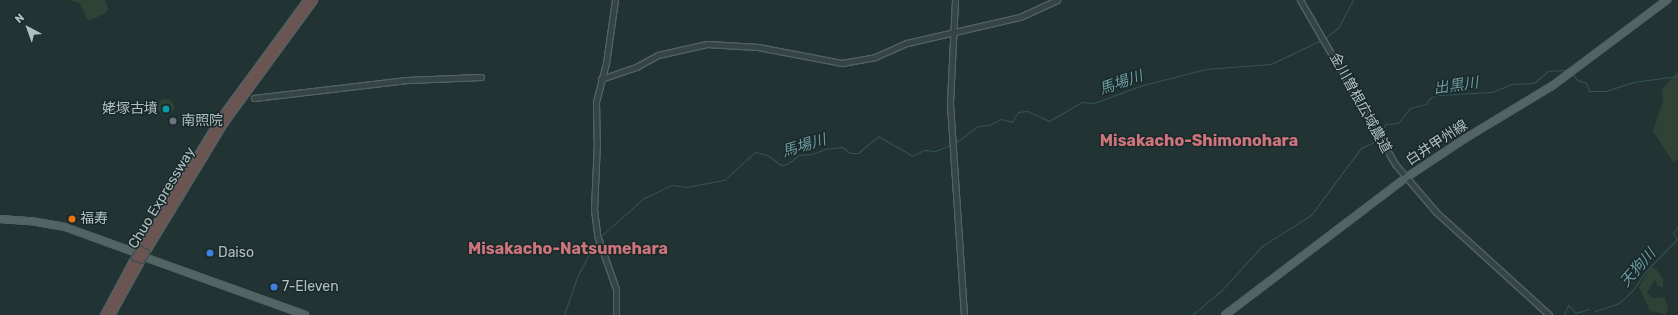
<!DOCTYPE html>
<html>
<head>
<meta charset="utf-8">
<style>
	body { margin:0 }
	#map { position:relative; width:1678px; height:315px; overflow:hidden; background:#223334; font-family:Rubik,"Noto Sans JP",sans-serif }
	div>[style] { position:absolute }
	.green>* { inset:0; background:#2e4236 }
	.round { border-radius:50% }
	.stream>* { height:1px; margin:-0.5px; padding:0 0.5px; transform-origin:0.5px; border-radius:0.5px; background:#345455 }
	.roads { filter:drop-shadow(1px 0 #526263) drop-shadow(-1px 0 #526263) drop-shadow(0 1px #526263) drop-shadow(0 -1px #526263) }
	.minor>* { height:5px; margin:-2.5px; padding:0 2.5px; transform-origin:2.5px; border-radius:2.5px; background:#354445 }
	.major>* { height:6px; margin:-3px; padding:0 3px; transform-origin:3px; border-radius:3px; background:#536465 }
	.highway>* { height:7px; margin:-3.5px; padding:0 3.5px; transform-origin:3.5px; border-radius:3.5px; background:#6a5553 }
	.bridges { filter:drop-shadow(1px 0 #3f4f50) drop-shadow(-1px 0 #3f4f50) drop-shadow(0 1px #3f4f50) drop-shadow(0 -1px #3f4f50) }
	.highway-bridge>* { height:7px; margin:-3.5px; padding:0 3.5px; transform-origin:3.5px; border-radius:3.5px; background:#6a5553 }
	.dots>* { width:11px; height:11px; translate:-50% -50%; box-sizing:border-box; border:2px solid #1a292a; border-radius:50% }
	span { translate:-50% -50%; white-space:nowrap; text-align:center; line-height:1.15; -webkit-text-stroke:3px #1a292a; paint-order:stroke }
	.street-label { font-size:14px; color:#afc0c2 }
	.poi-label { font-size:14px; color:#afc0c2 }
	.right { translate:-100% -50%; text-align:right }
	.left { translate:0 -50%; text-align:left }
	.water-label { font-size:15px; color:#6b9b9e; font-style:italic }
	.quarter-label { font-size:16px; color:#ce747c; font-weight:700 }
	.north { position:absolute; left:8px; top:8px; width:40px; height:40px; -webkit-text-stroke:3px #1a292a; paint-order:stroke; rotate:319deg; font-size:11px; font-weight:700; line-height:16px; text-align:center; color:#afc0c2 }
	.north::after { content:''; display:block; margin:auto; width:14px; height:18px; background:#afc0c2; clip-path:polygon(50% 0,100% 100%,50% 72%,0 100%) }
</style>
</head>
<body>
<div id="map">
	<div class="green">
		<i style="clip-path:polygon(68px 0,105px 0,108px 8px,106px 13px,91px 20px,87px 19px,79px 3px)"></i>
		<i style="clip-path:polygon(1678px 71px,1678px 159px,1673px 162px,1653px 131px,1663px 101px,1662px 89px)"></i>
		<i class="round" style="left:158px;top:99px;width:16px;height:16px"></i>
		<i style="clip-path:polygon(1651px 267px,1656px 269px,1663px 279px,1663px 287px,1658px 286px,1655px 280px,1647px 292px,1652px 298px,1665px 297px,1668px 311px,1665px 314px,1650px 311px,1639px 287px)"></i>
	</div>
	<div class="stream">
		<i style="left:1324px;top:39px;width:18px;rotate:-38deg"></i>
		<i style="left:1338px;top:28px;width:32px;rotate:-62deg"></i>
		<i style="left:1573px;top:74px;width:7px;rotate:56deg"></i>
		<i style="left:1577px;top:80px;width:9px;rotate:18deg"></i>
		<i style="left:1586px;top:83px;width:9px;rotate:69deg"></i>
		<i style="left:1589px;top:91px;width:17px"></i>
		<i style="left:1606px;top:91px;width:28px;rotate:-18deg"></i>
		<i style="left:1633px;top:82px;width:45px;rotate:-7.6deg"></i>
		<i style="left:1381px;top:134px;width:11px;rotate:-68deg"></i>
		<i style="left:1385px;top:124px;width:13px;rotate:-4deg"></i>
		<i style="left:1398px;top:123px;width:19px;rotate:-51deg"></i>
		<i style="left:1410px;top:108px;width:16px;rotate:-14deg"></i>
		<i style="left:1426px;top:104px;width:7px;rotate:-56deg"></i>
		<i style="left:1430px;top:98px;width:7px;rotate:-27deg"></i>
		<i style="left:1436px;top:95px;width:56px;rotate:-3.1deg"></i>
		<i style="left:1492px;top:92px;width:22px;rotate:-22deg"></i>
		<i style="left:1512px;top:84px;width:22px;rotate:-3deg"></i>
		<i style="left:1534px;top:83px;width:18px;rotate:-41deg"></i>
		<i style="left:1548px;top:71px;width:22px;rotate:-3deg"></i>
		<i style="left:954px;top:144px;width:30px;rotate:-37deg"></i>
		<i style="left:978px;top:126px;width:11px;rotate:-5deg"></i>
		<i style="left:989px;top:125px;width:13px;rotate:-27deg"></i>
		<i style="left:1001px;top:119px;width:11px;rotate:15deg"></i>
		<i style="left:1012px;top:122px;width:12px;rotate:-59deg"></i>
		<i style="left:1018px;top:112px;width:9px;rotate:-6deg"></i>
		<i style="left:1027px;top:111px;width:24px;rotate:24deg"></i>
		<i style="left:1049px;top:121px;width:38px;rotate:-30deg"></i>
		<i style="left:1082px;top:102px;width:12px;rotate:5deg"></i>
		<i style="left:1094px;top:103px;width:52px;rotate:-20.2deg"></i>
		<i style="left:1143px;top:85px;width:65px;rotate:-14.3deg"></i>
		<i style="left:1206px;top:69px;width:65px;rotate:-4.4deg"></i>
		<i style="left:1271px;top:64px;width:55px;rotate:-25.6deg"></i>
		<i style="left:601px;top:236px;width:57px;rotate:-41.5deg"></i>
		<i style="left:644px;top:198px;width:31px;rotate:-25deg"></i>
		<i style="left:672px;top:185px;width:15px;rotate:8deg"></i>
		<i style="left:687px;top:187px;width:38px;rotate:-11deg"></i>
		<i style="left:724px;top:180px;width:42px;rotate:-42.1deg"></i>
		<i style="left:755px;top:152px;width:12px;rotate:14deg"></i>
		<i style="left:767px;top:155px;width:17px;rotate:36deg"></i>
		<i style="left:781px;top:165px;width:6px;rotate:-9deg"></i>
		<i style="left:787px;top:164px;width:15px;rotate:-37deg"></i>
		<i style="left:799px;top:155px;width:13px;rotate:-4deg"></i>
		<i style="left:812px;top:154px;width:14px;rotate:-21deg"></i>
		<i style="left:825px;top:149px;width:17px;rotate:-7deg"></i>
		<i style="left:842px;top:147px;width:10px;rotate:37deg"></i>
		<i style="left:850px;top:153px;width:8px"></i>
		<i style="left:858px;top:153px;width:26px;rotate:-40deg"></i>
		<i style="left:878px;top:136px;width:39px;rotate:30deg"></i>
		<i style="left:912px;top:156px;width:13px;rotate:-27deg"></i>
		<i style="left:924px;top:150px;width:11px;rotate:5deg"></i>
		<i style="left:935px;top:151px;width:17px;rotate:-21deg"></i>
		<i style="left:1595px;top:311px;width:25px;rotate:-18deg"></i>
		<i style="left:1619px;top:303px;width:18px;rotate:-43deg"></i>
		<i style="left:1632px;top:291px;width:24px;rotate:-55deg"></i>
		<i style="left:1646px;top:271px;width:45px;rotate:-45.9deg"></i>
		<i style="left:1677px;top:239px;width:7px;rotate:-124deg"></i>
		<i style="left:1673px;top:233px;width:9px;rotate:-54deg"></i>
		<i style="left:564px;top:315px;width:40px;rotate:-71.1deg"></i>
		<i style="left:577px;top:277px;width:43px;rotate:-62.2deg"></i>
		<i style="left:1192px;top:315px;width:38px;rotate:-40deg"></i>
		<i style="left:1221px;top:291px;width:61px;rotate:-47.7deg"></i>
		<i style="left:1262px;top:246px;width:58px;rotate:-32.3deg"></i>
		<i style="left:1311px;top:215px;width:84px;rotate:-53.3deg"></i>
		<i style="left:1361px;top:148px;width:19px;rotate:-25deg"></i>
		<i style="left:1564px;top:315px;width:11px;rotate:-68deg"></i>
		<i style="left:1568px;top:305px;width:11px;rotate:45deg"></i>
		<i style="left:1576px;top:313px;width:13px;rotate:-18deg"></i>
	</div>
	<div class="roads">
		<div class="minor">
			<i style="left:615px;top:0;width:64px;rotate:98.1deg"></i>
			<i style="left:606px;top:63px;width:40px;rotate:104.4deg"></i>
			<i style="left:596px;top:102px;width:39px;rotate:89deg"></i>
			<i style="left:597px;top:141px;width:68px;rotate:92.5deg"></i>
			<i style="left:594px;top:209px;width:26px;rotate:83deg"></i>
			<i style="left:597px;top:235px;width:57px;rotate:70.6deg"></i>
			<i style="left:616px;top:289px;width:26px;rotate:90deg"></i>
			<i style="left:955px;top:0;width:104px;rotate:92.8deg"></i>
			<i style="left:950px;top:104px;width:211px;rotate:86.2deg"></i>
			<i style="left:1300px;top:0;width:190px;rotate:59.9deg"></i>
			<i style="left:1395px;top:164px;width:63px;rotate:49.5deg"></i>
			<i style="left:1436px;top:212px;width:153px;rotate:42.3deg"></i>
			<i style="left:601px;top:79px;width:39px;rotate:-19deg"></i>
			<i style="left:638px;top:66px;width:23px;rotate:-29deg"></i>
			<i style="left:658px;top:55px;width:50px;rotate:-12.7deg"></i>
			<i style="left:707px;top:44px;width:51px;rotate:3.4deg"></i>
			<i style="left:758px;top:47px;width:86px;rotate:10.8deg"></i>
			<i style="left:842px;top:63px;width:34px;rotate:-10deg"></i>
			<i style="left:875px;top:57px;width:35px;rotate:-24deg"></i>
			<i style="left:907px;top:43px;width:116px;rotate:-13deg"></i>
			<i style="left:1020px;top:17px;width:41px;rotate:-24.7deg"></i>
			<i style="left:254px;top:98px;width:154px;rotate:-6.7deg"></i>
			<i style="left:407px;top:80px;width:74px;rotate:-2.3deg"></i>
		</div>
		<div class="major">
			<i style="left:0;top:219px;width:31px;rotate:4deg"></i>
			<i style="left:31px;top:221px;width:35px;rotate:10deg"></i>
			<i style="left:65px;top:227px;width:73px;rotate:19.9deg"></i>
			<i style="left:147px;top:258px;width:168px;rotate:19.8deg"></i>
			<i style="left:1225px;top:315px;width:228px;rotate:-37.2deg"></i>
			<i style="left:1407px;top:177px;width:71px;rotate:-33.5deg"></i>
			<i style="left:1466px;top:138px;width:100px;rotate:-31.2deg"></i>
			<i style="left:1552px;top:86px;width:144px;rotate:-36.8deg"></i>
		</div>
		<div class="highway">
			<i style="left:140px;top:250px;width:152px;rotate:-58.7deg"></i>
			<i style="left:219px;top:120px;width:149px;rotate:-53.7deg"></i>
			<i style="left:145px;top:252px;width:151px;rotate:-58.8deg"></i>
			<i style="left:223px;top:123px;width:152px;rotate:-53.8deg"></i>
			<i style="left:104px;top:315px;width:66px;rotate:-61.9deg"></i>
			<i style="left:110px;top:315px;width:64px;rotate:-61deg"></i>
		</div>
	</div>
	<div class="bridges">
		<div class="highway-bridge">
			<i style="left:135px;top:257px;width:9px;rotate:-54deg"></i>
			<i style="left:141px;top:259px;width:8px;rotate:-60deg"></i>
		</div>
	</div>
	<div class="dots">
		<i style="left:166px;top:109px;background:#0f9aa8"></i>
		<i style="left:173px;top:121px;background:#6b7280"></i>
		<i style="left:72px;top:219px;background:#e8710a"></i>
		<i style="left:210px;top:253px;background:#3f7fe0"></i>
		<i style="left:274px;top:287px;background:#3f7fe0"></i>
	</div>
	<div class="street-label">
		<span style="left:1360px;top:103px;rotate:61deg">金川曽根広域農道</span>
		<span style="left:1437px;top:143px;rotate:-33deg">白井甲州線</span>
		<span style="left:162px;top:198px;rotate:-59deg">Chuo Expressway</span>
	</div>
	<div class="poi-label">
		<span class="right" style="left:158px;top:109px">姥塚古墳</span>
		<span class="left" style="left:181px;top:121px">南照院</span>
		<span class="left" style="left:80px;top:219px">福寿</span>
		<span class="left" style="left:218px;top:253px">Daiso</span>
		<span class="left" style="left:282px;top:287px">7-Eleven</span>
	</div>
	<div class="water-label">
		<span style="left:1121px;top:83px;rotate:-19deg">馬場川</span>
		<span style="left:1456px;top:86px;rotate:-8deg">出黒川</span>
		<span style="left:804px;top:146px;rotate:-17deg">馬場川</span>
		<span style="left:1638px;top:268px;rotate:-49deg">天狗川</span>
	</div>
	<div class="quarter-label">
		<span style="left:1199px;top:141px">Misakacho-Shimonohara</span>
		<span style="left:568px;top:249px">Misakacho-Natsumehara</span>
	</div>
	<div class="north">N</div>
</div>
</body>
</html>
